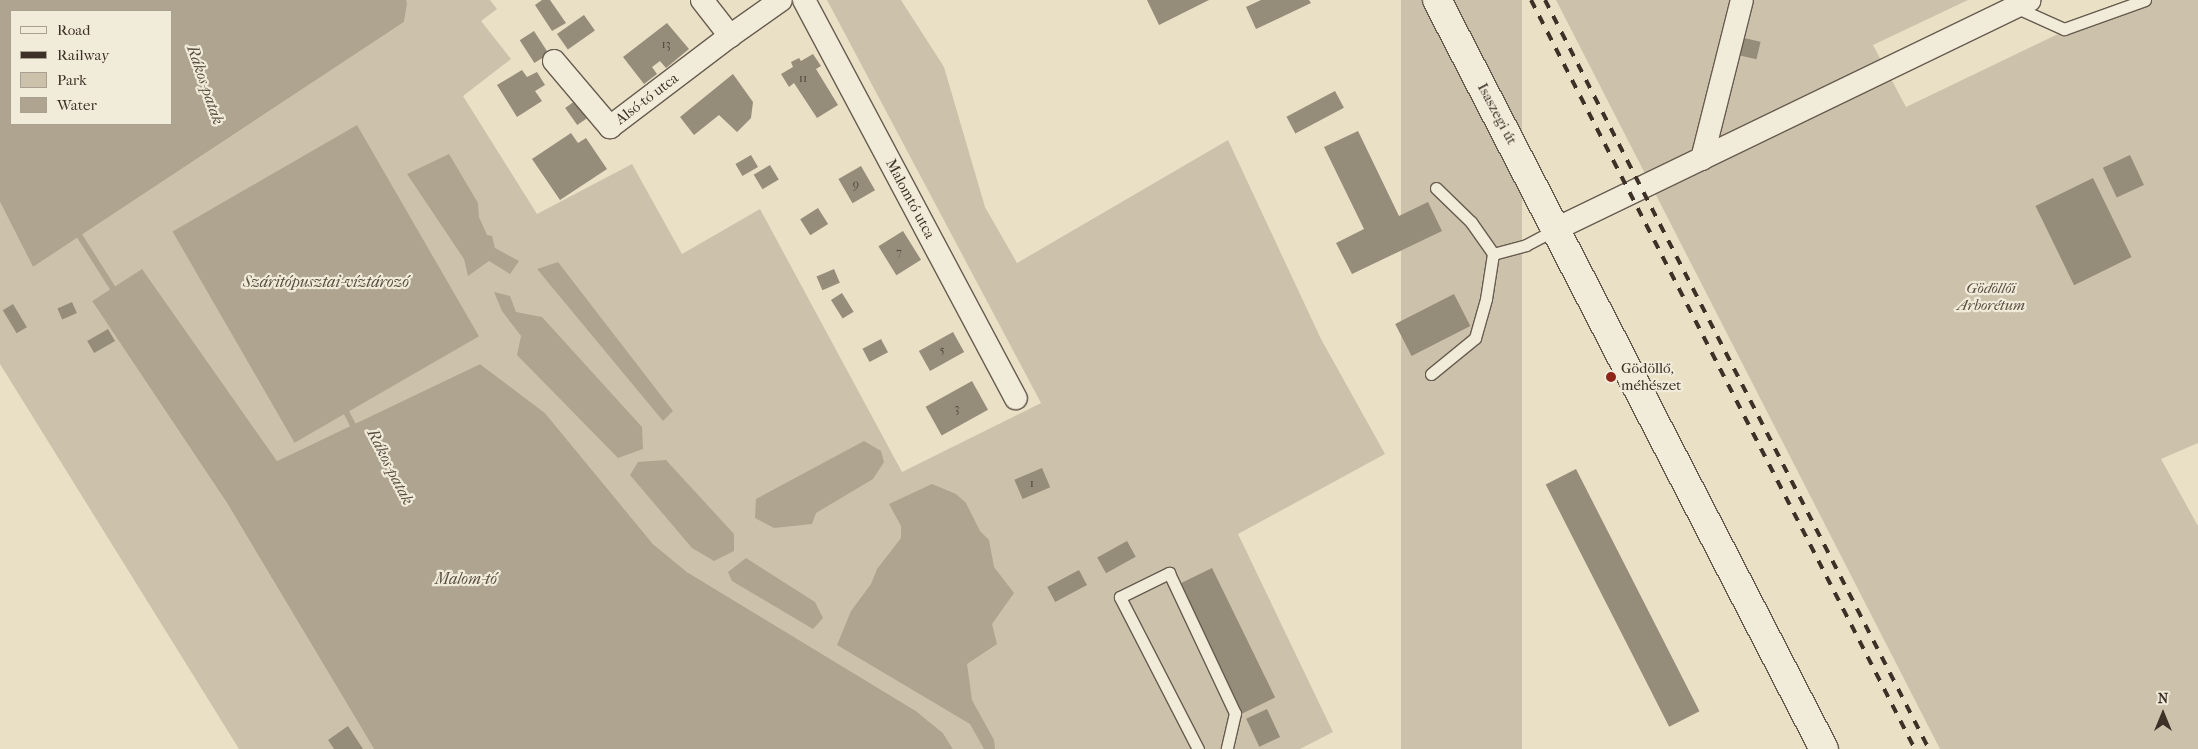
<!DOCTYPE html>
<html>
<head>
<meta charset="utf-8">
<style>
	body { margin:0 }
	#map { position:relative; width:2198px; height:749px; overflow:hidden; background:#e9e0c6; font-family:"IM FELL French Canon",serif }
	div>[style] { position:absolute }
	.green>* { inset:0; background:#ccc2ab; transform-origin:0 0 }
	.water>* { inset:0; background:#afa490; transform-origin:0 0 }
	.stream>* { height:5.5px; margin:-2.75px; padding:0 2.75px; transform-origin:2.75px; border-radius:2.75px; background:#afa490 }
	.building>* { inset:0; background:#968c7a; transform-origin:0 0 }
	.roads { filter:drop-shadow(1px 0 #685c4f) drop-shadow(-1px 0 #685c4f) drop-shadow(0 1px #685c4f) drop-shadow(0 -1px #685c4f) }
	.lane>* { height:11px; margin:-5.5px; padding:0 5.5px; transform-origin:5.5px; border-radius:5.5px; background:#f1ebda }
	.street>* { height:22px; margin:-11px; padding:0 11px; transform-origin:11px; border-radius:11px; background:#f1ebda }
	.secondary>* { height:28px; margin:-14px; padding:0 14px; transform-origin:14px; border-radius:14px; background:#f1ebda }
	.rail>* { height:4px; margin-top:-2px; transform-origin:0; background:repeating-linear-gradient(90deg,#3d3027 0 9px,transparent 0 18px) }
	.dots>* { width:14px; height:14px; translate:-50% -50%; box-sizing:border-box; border:2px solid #f1ebda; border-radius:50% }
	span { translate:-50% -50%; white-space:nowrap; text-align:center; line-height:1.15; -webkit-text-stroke:4.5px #f1ebda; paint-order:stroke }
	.number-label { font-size:12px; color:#53473c }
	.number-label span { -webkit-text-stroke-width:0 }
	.street-label { font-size:15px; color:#3d3027 }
	.park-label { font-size:15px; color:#5a4d41; font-style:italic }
	.poi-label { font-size:15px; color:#3d3027 }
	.left { translate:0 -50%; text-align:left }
	.water-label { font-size:16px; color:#5a4d41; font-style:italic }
	.legend { position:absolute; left:10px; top:10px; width:162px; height:115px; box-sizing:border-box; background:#f1ebda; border:1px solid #a9a092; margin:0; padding:6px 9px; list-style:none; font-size:15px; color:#3d3027 }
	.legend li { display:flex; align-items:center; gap:10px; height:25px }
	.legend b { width:25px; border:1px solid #a9a092 }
	.north { position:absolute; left:2138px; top:689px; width:50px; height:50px; -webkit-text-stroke:4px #f1ebda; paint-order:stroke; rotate:0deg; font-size:14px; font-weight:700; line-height:20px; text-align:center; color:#3d3027 }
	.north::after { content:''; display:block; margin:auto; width:18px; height:22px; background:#3d3027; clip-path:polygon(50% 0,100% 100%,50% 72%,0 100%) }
</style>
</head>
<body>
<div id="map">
	<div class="green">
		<i style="clip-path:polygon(406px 0,490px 0,497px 9px,481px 21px,511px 59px,463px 96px,537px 214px,632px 164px,682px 254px,760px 209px,902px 472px,1041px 403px,827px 0,901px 0,944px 67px,985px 207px,1017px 263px,1228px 140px,1321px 339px,1385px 454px,1238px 534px,1333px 732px,1300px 749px,953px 749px,943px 733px,916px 711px,687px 572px,653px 544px,545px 413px,480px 364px,277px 461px,141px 270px,92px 301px,227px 503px,374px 749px,239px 749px,0 364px,0 202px,33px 267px,404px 22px)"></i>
		<i style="left:1401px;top:0;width:121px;height:843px"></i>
		<i style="clip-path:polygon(1556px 0,1968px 0,1873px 45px,1906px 107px,2129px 0,2198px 0,2198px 443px,2161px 459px,2198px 526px,2198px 749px,1940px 749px)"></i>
	</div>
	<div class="water">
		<i style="clip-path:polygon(evenodd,0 0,406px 0,407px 3px,404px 22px,33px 267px,0 202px,0 0,11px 11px,171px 11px,171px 124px,11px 124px,11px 11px)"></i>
		<i style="left:357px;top:125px;width:244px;height:213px;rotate:60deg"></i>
		<i style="clip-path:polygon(449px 154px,478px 203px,479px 217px,487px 235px,492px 236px,495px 248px,519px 261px,510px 274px,489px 261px,468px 276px,464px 259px,407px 174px)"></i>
		<i style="clip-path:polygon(558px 262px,673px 411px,663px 421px,537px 269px)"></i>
		<i style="clip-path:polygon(142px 269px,277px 461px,480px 364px,545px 413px,653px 544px,687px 572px,916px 711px,943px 733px,953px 749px,374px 749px,227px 503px,92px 301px)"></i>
		<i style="clip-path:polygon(494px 292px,510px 296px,516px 312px,542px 317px,642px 427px,643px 449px,618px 458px,517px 355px,521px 336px,502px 311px)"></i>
		<i style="clip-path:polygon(864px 441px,881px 451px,884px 462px,873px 479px,816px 513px,812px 524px,774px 528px,755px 518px,756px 499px)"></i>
		<i style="clip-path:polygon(666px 460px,734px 534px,734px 551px,714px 561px,692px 548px,630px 475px,638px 462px)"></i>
		<i style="clip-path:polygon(932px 484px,956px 494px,966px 503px,980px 531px,989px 540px,994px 567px,1014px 593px,992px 624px,997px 644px,967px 664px,972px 700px,994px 740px,995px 749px,984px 749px,970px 724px,837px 645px,851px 611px,871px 584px,877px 569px,901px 538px,901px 526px,889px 504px)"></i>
		<i style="clip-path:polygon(746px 558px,815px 602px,823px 618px,813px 629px,732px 581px,728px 572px)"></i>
	</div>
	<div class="stream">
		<i style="left:80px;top:236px;width:62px;rotate:57.6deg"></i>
		<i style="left:341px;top:401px;width:33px;rotate:63deg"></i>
	</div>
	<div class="building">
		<i style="clip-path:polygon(542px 0,550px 0,566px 23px,552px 31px,535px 5px)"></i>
		<i style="clip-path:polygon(1147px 0,1209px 0,1159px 25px)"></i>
		<i style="clip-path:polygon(1261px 0,1309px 0,1311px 3px,1256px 29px,1246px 7px)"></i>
		<i style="left:584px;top:15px;width:19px;height:33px;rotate:55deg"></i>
		<i style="clip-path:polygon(667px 23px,689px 49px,666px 68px,660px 61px,652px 67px,657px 74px,644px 84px,623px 57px)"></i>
		<i style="left:534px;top:31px;width:27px;height:17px;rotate:57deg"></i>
		<i style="left:1744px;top:38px;width:17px;height:18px;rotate:13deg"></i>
		<i style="clip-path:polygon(813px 54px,821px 66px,816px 69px,838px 105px,817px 118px,794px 83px,789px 87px,781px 74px,793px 67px,791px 62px,799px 58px,801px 61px)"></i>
		<i style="clip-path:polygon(522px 70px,527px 77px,537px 72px,545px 85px,535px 91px,542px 101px,517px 117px,497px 85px)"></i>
		<i style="clip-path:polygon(733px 74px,753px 102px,751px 118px,737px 132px,719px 115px,694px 135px,680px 117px)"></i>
		<i style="left:1335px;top:91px;width:19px;height:55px;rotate:62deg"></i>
		<i style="left:575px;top:101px;width:21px;height:12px;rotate:55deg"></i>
		<i style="clip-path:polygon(1358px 131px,1399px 216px,1428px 202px,1442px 231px,1352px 274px,1336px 243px,1364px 229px,1324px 147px)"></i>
		<i style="clip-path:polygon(571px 133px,578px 143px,586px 138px,607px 169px,560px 200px,532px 159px)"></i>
		<i style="left:751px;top:155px;width:14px;height:18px;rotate:60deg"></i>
		<i style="left:2130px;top:155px;width:33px;height:30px;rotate:65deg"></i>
		<i style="left:770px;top:165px;width:17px;height:19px;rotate:59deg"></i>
		<i style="left:861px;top:166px;width:28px;height:26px;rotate:60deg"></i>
		<i style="left:2093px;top:178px;width:88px;height:64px;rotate:64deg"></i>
		<i style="left:818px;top:208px;width:19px;height:21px;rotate:58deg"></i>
		<i style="left:903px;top:231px;width:34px;height:29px;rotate:58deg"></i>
		<i style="left:834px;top:269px;width:15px;height:19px;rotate:67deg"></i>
		<i style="left:842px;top:293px;width:22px;height:13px;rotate:58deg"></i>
		<i style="left:1454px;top:294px;width:36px;height:66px;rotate:63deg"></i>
		<i style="left:72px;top:302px;width:12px;height:16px;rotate:66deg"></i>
		<i style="left:13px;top:304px;width:27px;height:12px;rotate:59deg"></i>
		<i style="left:108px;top:329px;width:14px;height:24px;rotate:60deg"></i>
		<i style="left:953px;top:332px;width:23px;height:39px;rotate:61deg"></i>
		<i style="left:881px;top:339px;width:15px;height:21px;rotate:62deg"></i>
		<i style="left:972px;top:381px;width:33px;height:53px;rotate:61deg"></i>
		<i style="left:1042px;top:468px;width:21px;height:30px;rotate:67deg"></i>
		<i style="left:1576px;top:469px;width:272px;height:34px;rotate:63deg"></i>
		<i style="left:1127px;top:541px;width:18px;height:34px;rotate:61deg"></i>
		<i style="left:1212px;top:568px;width:144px;height:37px;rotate:64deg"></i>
		<i style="left:1079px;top:570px;width:17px;height:36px;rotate:62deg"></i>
		<i style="left:1267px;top:709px;width:31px;height:23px;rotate:65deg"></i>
		<i style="clip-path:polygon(348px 726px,363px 749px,334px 749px,328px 740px)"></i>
	</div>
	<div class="roads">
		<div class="lane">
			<i style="left:2015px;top:7px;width:54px;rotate:24.2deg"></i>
			<i style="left:2064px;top:29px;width:86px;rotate:-19.7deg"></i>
			<i style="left:1436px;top:188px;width:49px;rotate:44.2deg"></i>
			<i style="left:1471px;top:222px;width:39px;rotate:55deg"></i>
			<i style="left:1493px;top:254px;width:34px;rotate:-15deg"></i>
			<i style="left:1526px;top:245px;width:34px;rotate:-28deg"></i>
			<i style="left:1431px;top:374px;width:57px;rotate:-39.3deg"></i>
			<i style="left:1475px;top:338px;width:41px;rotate:-74.2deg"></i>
			<i style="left:1486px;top:299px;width:46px;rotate:-81.2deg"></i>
			<i style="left:1198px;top:749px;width:171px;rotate:-117.2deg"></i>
			<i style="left:1120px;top:597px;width:55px;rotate:-26.1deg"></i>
			<i style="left:1169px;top:573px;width:155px;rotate:64.8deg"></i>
			<i style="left:1235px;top:713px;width:37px;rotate:103deg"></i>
		</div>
		<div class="street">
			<i style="left:702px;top:0;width:46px;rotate:52.1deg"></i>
			<i style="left:730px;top:36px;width:62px;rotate:-35.2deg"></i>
			<i style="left:804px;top:0;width:451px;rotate:62deg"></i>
			<i style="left:554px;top:61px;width:87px;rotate:49.7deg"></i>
			<i style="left:610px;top:127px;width:151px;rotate:-37.2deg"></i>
			<i style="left:1702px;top:159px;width:164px;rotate:-75.9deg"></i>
			<i style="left:1556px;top:229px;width:526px;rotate:-25.79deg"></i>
		</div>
		<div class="secondary">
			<i style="left:1437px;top:0;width:843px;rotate:62.68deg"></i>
		</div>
	</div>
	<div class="rail">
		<i style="left:1531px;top:0;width:842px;rotate:62.86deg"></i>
		<i style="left:1545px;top:0;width:842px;rotate:62.86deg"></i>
	</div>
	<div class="dots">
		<i style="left:1611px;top:377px;background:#8f2418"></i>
	</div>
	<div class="number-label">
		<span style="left:666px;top:45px">13</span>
		<span style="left:803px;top:79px">11</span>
		<span style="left:856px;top:185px">9</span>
		<span style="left:899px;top:253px">7</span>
		<span style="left:942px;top:351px">5</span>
		<span style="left:957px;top:409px">3</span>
		<span style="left:1032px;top:484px">1</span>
	</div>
	<div class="street-label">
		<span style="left:647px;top:99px;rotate:-37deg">Alsó-tó utca</span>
		<span style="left:1497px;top:114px;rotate:62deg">Isaszegi út</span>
		<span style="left:910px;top:199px;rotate:62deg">Malomtó utca</span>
	</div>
	<div class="park-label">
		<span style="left:1991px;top:297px">Gödöllői<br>Arborétum</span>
	</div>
	<div class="poi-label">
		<span class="left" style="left:1621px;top:377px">Gödöllő,<br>méhészet</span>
	</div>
	<div class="water-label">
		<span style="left:205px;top:85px;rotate:71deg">Rákos-patak</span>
		<span style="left:326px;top:282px">Száritópusztai-víztározó</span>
		<span style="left:390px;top:467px;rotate:63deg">Rákos-patak</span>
		<span style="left:466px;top:579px">Malom-tó</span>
	</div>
	<ul class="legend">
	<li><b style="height:6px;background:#f1ebda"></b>Road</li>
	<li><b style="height:6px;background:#3d3027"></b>Railway</li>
	<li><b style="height:14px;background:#ccc2ab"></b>Park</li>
	<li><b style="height:14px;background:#afa490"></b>Water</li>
	</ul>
	<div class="north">N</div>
</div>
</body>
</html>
